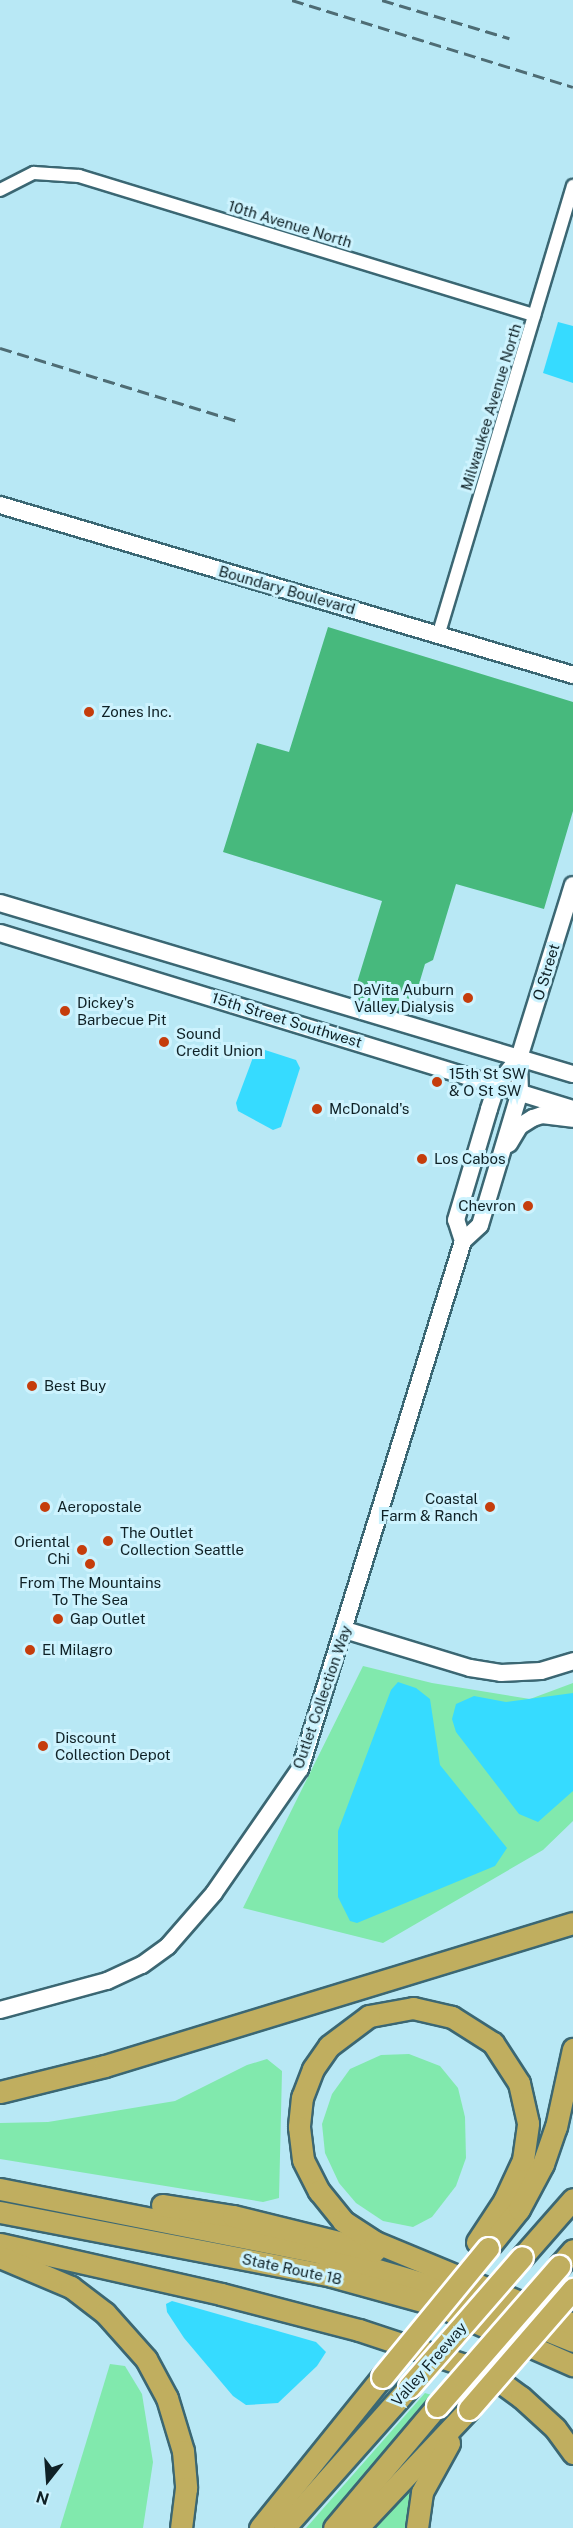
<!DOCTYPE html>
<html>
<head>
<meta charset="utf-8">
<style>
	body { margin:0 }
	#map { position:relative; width:573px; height:2528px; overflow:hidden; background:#b8e8f5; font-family:"Public Sans",sans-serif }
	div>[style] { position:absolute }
	.green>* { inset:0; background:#81e9ad }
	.forest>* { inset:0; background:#47b97d }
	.water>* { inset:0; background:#36dbff }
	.roads { filter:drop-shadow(2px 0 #3b6773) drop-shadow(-2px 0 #3b6773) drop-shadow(0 2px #3b6773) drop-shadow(0 -2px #3b6773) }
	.street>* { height:12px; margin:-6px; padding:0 6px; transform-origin:6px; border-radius:6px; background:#fff }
	.secondary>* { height:16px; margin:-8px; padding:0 8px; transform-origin:8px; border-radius:8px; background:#fff }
	.highway>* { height:21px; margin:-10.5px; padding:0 10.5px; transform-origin:10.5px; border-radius:10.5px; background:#c0ae5f }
	.rail>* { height:3px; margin-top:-1.5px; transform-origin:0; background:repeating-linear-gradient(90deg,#4e6c74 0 12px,transparent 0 18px) }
	.bridges { filter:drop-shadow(2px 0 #fff) drop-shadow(-2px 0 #fff) drop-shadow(0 2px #fff) drop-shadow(0 -2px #fff) }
	.highway-bridge>* { height:21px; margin:-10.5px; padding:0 10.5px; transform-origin:10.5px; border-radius:10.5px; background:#c0ae5f }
	.dots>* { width:16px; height:16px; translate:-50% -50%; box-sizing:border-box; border:3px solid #cdf3fe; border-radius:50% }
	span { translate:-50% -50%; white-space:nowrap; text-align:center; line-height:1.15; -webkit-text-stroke:6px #cdf3fe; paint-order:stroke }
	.street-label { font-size:15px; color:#0f2126 }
	.poi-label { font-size:15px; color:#0f2126 }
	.left { translate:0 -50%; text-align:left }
	.right { translate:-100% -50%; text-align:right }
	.north { position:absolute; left:18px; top:2450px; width:60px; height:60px; -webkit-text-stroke:4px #cdf3fe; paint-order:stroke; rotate:197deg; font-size:16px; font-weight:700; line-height:24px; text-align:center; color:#0f2126 }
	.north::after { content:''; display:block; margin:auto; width:21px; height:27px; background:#0f2126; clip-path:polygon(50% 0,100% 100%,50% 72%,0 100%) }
</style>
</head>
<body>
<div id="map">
	<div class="green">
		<i style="clip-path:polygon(363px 1666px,432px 1683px,530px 1699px,573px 1683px,573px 1821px,543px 1850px,383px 1943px,243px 1908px)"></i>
		<i style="clip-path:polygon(409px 2054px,440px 2066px,458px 2088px,465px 2117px,466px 2158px,456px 2186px,432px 2217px,413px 2227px,383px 2221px,356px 2203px,339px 2183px,325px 2153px,322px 2124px,332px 2094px,350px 2069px,381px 2055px)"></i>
		<i style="clip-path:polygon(267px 2059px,282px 2071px,279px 2198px,263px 2202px,0 2159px,0 2123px,48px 2122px,175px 2101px,247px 2065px)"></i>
		<i style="clip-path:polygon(110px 2364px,125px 2366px,142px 2394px,153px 2462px,143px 2528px,60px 2528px)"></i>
		<i style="clip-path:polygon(425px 2393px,435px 2396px,323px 2528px,306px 2528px)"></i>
		<i style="clip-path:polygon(413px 2483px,409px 2528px,374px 2528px,391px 2509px)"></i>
	</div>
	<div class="forest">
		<i style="clip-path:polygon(328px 627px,573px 702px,573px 811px,544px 909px,456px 884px,433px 960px,425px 964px,410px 1014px,352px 999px,382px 901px,223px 852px,257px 743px,289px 752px)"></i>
	</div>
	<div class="water">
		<i style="clip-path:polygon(558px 322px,573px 326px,573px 383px,543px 373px)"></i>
		<i style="clip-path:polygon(262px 1049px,296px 1060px,300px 1068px,281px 1127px,273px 1130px,238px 1111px,236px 1103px,255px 1052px)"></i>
		<i style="clip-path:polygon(398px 1682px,416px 1688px,430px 1699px,440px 1765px,507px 1848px,495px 1866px,357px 1923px,350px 1921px,338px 1897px,338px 1831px,391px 1690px)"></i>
		<i style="clip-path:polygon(573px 1693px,573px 1791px,538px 1822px,519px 1814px,456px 1732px,452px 1719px,456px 1704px,474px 1696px,506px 1702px)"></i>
		<i style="clip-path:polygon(172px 2301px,316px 2342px,326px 2352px,317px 2366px,278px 2403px,246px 2405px,233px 2396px,184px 2338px,167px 2312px,166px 2304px)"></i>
	</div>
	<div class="roads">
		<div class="street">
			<i style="left:0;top:190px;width:38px;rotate:-27deg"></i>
			<i style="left:34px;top:173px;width:45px;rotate:3.8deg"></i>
			<i style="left:79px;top:176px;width:476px;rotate:17deg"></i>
			<i style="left:438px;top:636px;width:470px;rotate:-73.3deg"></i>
		</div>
		<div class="secondary">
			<i style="left:0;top:505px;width:598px;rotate:16.52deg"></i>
			<i style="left:0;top:903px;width:598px;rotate:16.62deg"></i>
			<i style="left:0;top:933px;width:599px;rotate:17.07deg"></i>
			<i style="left:509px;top:1144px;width:21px;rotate:-59deg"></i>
			<i style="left:520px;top:1126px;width:15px;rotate:-32deg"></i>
			<i style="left:533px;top:1118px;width:9px;rotate:-18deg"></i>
			<i style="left:542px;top:1115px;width:31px;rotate:7deg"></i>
			<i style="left:463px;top:1241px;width:22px;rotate:-108deg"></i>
			<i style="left:456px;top:1220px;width:116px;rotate:-73.4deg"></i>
			<i style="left:489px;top:1109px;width:25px;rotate:-72deg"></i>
			<i style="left:497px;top:1085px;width:35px;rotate:-51deg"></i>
			<i style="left:345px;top:1630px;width:131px;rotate:16.9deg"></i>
			<i style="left:470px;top:1668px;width:31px;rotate:9deg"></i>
			<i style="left:501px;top:1673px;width:40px;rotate:-2.9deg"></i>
			<i style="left:541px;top:1671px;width:34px;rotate:-17deg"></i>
			<i style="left:0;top:2010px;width:111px;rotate:-15.2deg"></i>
			<i style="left:107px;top:1981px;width:38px;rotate:-25deg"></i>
			<i style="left:142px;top:1965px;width:32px;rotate:-36deg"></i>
			<i style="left:168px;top:1946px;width:70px;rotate:-49deg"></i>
			<i style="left:214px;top:1893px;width:151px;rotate:-55.3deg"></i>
			<i style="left:300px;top:1769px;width:553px;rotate:-72.84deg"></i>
			<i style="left:463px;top:1241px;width:23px;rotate:-43deg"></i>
			<i style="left:480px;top:1225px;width:139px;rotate:-73.3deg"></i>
			<i style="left:520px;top:1092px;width:34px;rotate:-92deg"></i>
			<i style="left:519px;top:1058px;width:181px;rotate:-72.7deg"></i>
		</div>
		<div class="highway">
			<i style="left:0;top:2092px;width:108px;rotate:-13.9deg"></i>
			<i style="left:105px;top:2066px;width:489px;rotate:-17deg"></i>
			<i style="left:0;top:2189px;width:320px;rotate:11.2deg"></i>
			<i style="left:314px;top:2251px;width:150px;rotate:16.6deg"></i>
			<i style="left:458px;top:2294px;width:124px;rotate:22.2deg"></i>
			<i style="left:162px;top:2205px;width:72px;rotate:8.8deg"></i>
			<i style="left:233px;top:2216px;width:146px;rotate:13.8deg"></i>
			<i style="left:0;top:2212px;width:337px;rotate:10.9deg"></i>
			<i style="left:331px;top:2276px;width:109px;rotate:15.4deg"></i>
			<i style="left:436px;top:2305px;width:150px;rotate:23.7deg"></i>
			<i style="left:477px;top:2242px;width:49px;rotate:-56.6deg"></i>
			<i style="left:504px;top:2201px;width:45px;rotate:-65.1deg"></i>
			<i style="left:523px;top:2160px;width:37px;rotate:-82deg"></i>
			<i style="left:528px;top:2123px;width:41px;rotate:-102.7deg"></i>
			<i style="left:519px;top:2083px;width:48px;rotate:-123deg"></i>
			<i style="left:493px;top:2043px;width:49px;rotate:-147.6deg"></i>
			<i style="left:452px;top:2017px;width:40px;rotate:-167deg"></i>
			<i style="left:413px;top:2008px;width:45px;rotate:169.7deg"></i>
			<i style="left:369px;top:2016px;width:50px;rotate:143.1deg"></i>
			<i style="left:329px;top:2046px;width:28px;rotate:125deg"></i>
			<i style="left:313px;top:2069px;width:30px;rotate:111deg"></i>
			<i style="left:302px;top:2097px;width:30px;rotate:96deg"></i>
			<i style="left:299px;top:2127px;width:33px;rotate:83deg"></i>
			<i style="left:303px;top:2160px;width:35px;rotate:63deg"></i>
			<i style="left:319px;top:2191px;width:38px;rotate:51deg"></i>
			<i style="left:343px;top:2221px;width:38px;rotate:33deg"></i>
			<i style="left:375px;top:2242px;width:214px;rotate:22.5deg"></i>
			<i style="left:0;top:2244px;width:227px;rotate:12.7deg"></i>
			<i style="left:221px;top:2294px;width:143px;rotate:14.6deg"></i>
			<i style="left:359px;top:2330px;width:108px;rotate:18.3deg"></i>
			<i style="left:462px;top:2364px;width:32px;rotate:22deg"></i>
			<i style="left:492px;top:2376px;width:36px;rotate:36deg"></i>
			<i style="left:521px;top:2397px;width:46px;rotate:42.4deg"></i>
			<i style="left:555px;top:2428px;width:31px;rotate:54deg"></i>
			<i style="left:491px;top:2244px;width:45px;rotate:-51.3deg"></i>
			<i style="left:519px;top:2209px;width:51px;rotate:-61.9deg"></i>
			<i style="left:543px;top:2164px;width:39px;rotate:-71deg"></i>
			<i style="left:556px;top:2127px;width:80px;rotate:-77.7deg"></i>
			<i style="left:0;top:2257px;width:77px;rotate:22.9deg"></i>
			<i style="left:71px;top:2287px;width:43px;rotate:37.4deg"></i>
			<i style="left:105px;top:2313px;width:62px;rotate:48.3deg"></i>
			<i style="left:146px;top:2359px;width:44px;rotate:61.7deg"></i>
			<i style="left:167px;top:2398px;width:55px;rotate:73.2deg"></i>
			<i style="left:183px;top:2451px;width:37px;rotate:85deg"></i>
			<i style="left:186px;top:2488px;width:40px;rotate:97.1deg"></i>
			<i style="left:522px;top:2257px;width:77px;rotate:-48.7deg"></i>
			<i style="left:559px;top:2266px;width:21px;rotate:-49deg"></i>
			<i style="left:260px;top:2528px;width:194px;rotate:-51.1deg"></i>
			<i style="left:284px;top:2528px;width:188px;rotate:-48.4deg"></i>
			<i style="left:334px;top:2528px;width:160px;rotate:-49.8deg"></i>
			<i style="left:357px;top:2528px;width:163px;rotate:-46.7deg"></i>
			<i style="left:417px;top:2528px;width:36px;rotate:-82deg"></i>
			<i style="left:422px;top:2492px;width:56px;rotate:-61.1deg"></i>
		</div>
	</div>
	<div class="rail">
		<i style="left:292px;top:0;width:294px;rotate:17.2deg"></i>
		<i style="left:382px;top:0;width:133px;rotate:16.7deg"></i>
		<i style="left:0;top:348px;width:251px;rotate:17.1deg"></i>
	</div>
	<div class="bridges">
		<div class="highway-bridge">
			<i style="left:382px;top:2377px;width:167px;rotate:-50.6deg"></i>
			<i style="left:409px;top:2387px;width:172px;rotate:-49deg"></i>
			<i style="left:437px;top:2406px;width:186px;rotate:-48.9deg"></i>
			<i style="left:469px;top:2409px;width:159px;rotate:-49.1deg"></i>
		</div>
	</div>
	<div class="dots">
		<i style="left:89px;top:712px;background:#c53d0c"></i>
		<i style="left:468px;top:998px;background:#c53d0c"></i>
		<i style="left:65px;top:1011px;background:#c53d0c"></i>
		<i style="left:164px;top:1042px;background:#c53d0c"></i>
		<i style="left:437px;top:1082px;background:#c53d0c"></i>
		<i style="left:317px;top:1109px;background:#c53d0c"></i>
		<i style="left:422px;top:1159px;background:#c53d0c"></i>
		<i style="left:528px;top:1206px;background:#c53d0c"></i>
		<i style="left:32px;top:1386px;background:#c53d0c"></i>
		<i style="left:45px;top:1507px;background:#c53d0c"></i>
		<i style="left:490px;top:1507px;background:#c53d0c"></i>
		<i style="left:108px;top:1541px;background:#c53d0c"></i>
		<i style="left:82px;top:1550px;background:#c53d0c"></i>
		<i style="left:90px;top:1564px;background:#c53d0c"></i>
		<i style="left:58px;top:1619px;background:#c53d0c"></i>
		<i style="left:30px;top:1650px;background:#c53d0c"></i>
		<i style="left:43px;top:1746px;background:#c53d0c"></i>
	</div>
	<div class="street-label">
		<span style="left:290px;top:224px;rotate:17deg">10th Avenue North</span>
		<span style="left:491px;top:407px;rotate:-73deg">Milwaukee Avenue North</span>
		<span style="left:287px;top:590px;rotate:16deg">Boundary Boulevard</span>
		<span style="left:546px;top:972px;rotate:-73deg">O Street</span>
		<span style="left:287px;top:1020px;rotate:17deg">15th Street Southwest</span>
		<span style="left:322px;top:1697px;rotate:-71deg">Outlet Collection Way</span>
		<span style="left:292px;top:2269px;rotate:12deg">State Route 18</span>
		<span style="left:429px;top:2364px;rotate:-49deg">Valley Freeway</span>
	</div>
	<div class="poi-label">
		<span class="left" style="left:101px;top:712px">Zones Inc.</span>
		<span class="right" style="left:454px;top:998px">DaVita Auburn<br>Valley Dialysis</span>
		<span class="left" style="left:77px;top:1011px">Dickey's<br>Barbecue Pit</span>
		<span class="left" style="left:176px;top:1042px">Sound<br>Credit Union</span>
		<span class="left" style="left:449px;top:1082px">15th St SW<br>&amp; O St SW</span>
		<span class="left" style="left:329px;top:1109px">McDonald's</span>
		<span class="left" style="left:434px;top:1159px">Los Cabos</span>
		<span class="right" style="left:516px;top:1206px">Chevron</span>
		<span class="left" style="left:44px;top:1386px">Best Buy</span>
		<span class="right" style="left:478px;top:1507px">Coastal<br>Farm &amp; Ranch</span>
		<span class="left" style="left:57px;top:1507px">Aeropostale</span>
		<span class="left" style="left:120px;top:1541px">The Outlet<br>Collection Seattle</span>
		<span class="right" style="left:70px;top:1550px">Oriental<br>Chi</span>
		<span style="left:90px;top:1591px">From The Mountains<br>To The Sea</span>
		<span class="left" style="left:70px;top:1619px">Gap Outlet</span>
		<span class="left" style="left:42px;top:1650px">El Milagro</span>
		<span class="left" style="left:55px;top:1746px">Discount<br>Collection Depot</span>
	</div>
	<div class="north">N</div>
</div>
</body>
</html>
